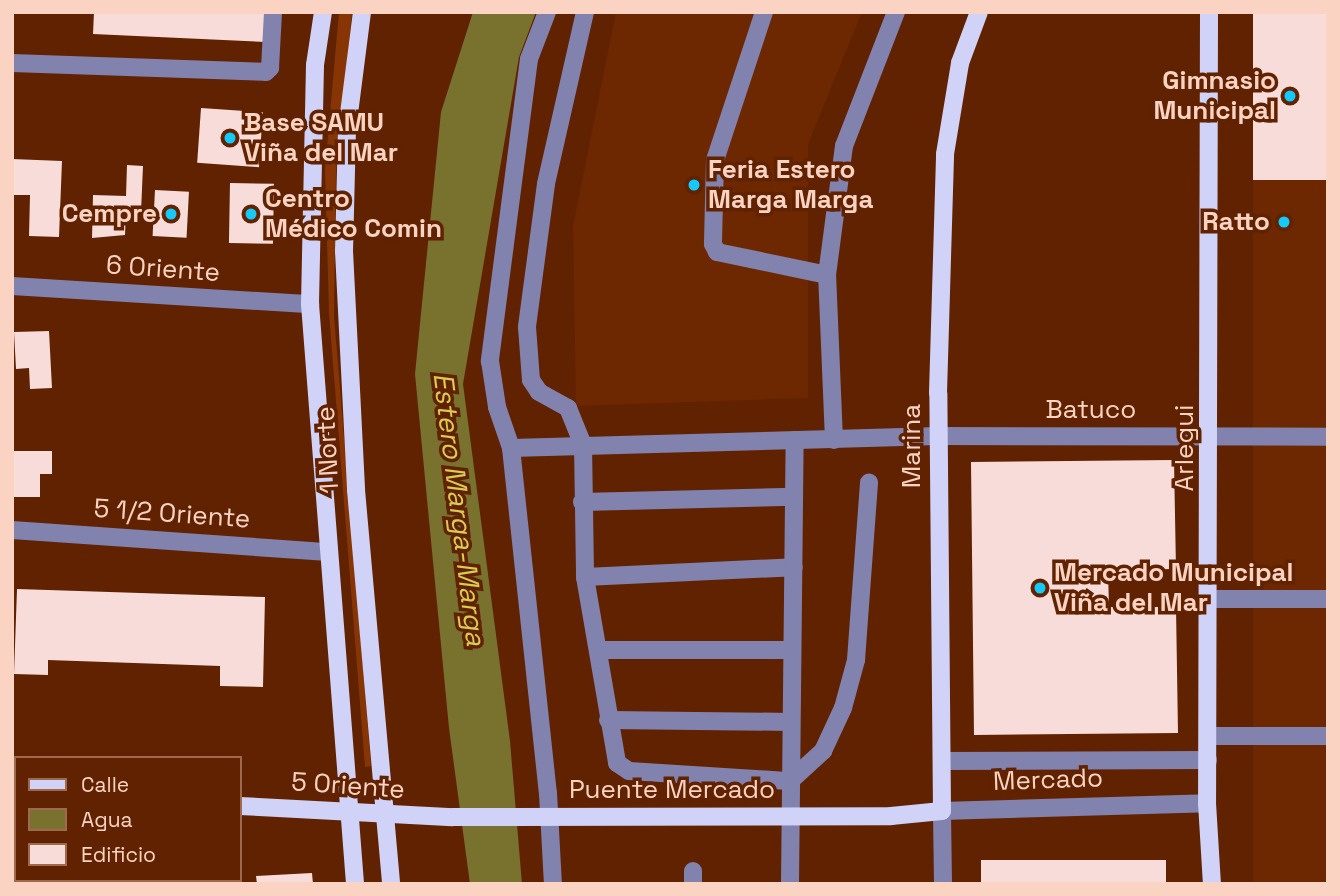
<!DOCTYPE html>
<html>
<head>
<meta charset="utf-8">
<style>
	body { margin:0 }
	#map { position:relative; width:1340px; height:896px; overflow:hidden; background:#602201; font-family:"Space Grotesk",sans-serif }
	div>[style] { position:absolute }
	.built>* { inset:0; background:#6e2801; transform-origin:0 0 }
	.green>* { inset:0; background:#873505 }
	.water>* { inset:0; background:#78722e }
	.building>* { inset:0; background:#f7dcda; transform-origin:0 0 }
	.minor>* { height:18px; margin:-9px; padding:0 9px; transform-origin:9px; border-radius:9px; background:#8282af }
	.major>* { height:18px; margin:-9px; padding:0 9px; transform-origin:9px; border-radius:9px; background:#d1d2f7 }
	.major-bridge>* { height:18px; margin:-9px; padding:0 9px; transform-origin:9px; border-radius:9px; background:#d1d2f7 }
	.dots>* { width:19px; height:19px; translate:-50% -50%; box-sizing:border-box; border:4px solid #602201; border-radius:50% }
	span { translate:-50% -50%; white-space:nowrap; text-align:center; line-height:1.15; -webkit-text-stroke:7px #602201; paint-order:stroke }
	.poi-label { font-size:26px; color:#fad3c3; font-weight:700 }
	.right { translate:-100% -50%; text-align:right }
	.left { translate:0 -50%; text-align:left }
	.street-label { font-size:26px; color:#fad3c3 }
	.water-label { font-size:28px; color:#d8cc51; font-style:italic }
	.frame { position:absolute; inset:0; border:14px solid #fad3c3; pointer-events:none }
	.legend { position:absolute; left:14px; top:756px; width:228px; height:126px; box-sizing:border-box; background:#602201; border:2px solid #9e694f; margin:0; padding:9px 12px; list-style:none; font-size:21px; color:#fad3c3 }
	.legend li { display:flex; align-items:center; gap:14px; height:35px }
	.legend b { width:35px; border:2px solid #9e694f }
</style>
</head>
<body>
<div id="map">
	<div class="built">
		<i style="clip-path:polygon(616px 12px,862px 12px,808px 144px,808px 398px,576px 406px,573px 226px)"></i>
		<i style="left:1253px;top:12px;width:75px;height:872px"></i>
	</div>
	<div class="green">
		<i style="clip-path:polygon(339px 12px,352px 12px,336px 171px,334px 316px,371px 766px,365px 767px,329px 313px,325px 169px)"></i>
	</div>
	<div class="water">
		<i style="clip-path:polygon(473px 12px,536px 12px,519px 57px,463px 384px,510px 741px,522px 884px,470px 884px,449px 728px,415px 374px,441px 112px)"></i>
	</div>
	<div class="building">
		<i style="clip-path:polygon(94px 12px,268px 12px,266px 42px,93px 34px)"></i>
		<i style="left:1253px;top:12px;width:75px;height:168px"></i>
		<i style="left:201px;top:108px;width:62px;height:55px;rotate:4deg"></i>
		<i style="clip-path:polygon(12px 159px,62px 161px,59px 237px,29px 236px,30px 195px,12px 195px)"></i>
		<i style="clip-path:polygon(127px 165px,143px 166px,141px 212px,126px 212px,125px 235px,92px 238px,93px 195px,126px 196px)"></i>
		<i style="left:230px;top:183px;width:44px;height:60px;rotate:1deg"></i>
		<i style="left:155px;top:190px;width:34px;height:46px;rotate:3deg"></i>
		<i style="clip-path:polygon(49px 331px,52px 388px,30px 389px,29px 368px,16px 369px,14px 332px)"></i>
		<i style="clip-path:polygon(12px 451px,52px 451px,52px 474px,40px 474px,40px 497px,12px 497px)"></i>
		<i style="clip-path:polygon(1174px 460px,1176px 569px,1108px 570px,1109px 607px,1176px 607px,1178px 733px,974px 735px,971px 462px)"></i>
		<i style="clip-path:polygon(17px 589px,265px 597px,263px 687px,220px 686px,220px 666px,48px 660px,48px 675px,14px 674px)"></i>
		<i style="left:981px;top:860px;width:185px;height:24px"></i>
		<i style="clip-path:polygon(312px 873px,313px 884px,257px 884px,256px 876px)"></i>
	</div>
	<div class="minor">
		<i style="left:547px;top:12px;width:50px;rotate:111deg"></i>
		<i style="left:529px;top:59px;width:305px;rotate:97.4deg"></i>
		<i style="left:490px;top:361px;width:47px;rotate:81.3deg"></i>
		<i style="left:497px;top:407px;width:43px;rotate:71.1deg"></i>
		<i style="left:511px;top:448px;width:347px;rotate:83.9deg"></i>
		<i style="left:548px;top:793px;width:91px;rotate:86.9deg"></i>
		<i style="left:585px;top:12px;width:176px;rotate:102.8deg"></i>
		<i style="left:546px;top:184px;width:144px;rotate:97.6deg"></i>
		<i style="left:527px;top:327px;width:53px;rotate:85.7deg"></i>
		<i style="left:531px;top:380px;width:14px;rotate:56deg"></i>
		<i style="left:539px;top:392px;width:33px;rotate:29deg"></i>
		<i style="left:568px;top:408px;width:40px;rotate:68deg"></i>
		<i style="left:583px;top:445px;width:132px;rotate:89.1deg"></i>
		<i style="left:585px;top:577px;width:189px;rotate:80.2deg"></i>
		<i style="left:617px;top:763px;width:14px;rotate:34deg"></i>
		<i style="left:629px;top:771px;width:161px;rotate:3.6deg"></i>
		<i style="left:790px;top:781px;width:45px;rotate:-42.3deg"></i>
		<i style="left:823px;top:751px;width:47px;rotate:-65.1deg"></i>
		<i style="left:843px;top:708px;width:50px;rotate:-74.8deg"></i>
		<i style="left:856px;top:660px;width:178px;rotate:-85.8deg"></i>
		<i style="left:764px;top:12px;width:156px;rotate:108.3deg"></i>
		<i style="left:715px;top:160px;width:84px;rotate:91.4deg"></i>
		<i style="left:713px;top:244px;width:9px;rotate:63deg"></i>
		<i style="left:717px;top:252px;width:112px;rotate:11.8deg"></i>
		<i style="left:12px;top:63px;width:254px;rotate:2deg"></i>
		<i style="left:266px;top:72px;width:6px;rotate:-45deg"></i>
		<i style="left:270px;top:68px;width:56px;rotate:-86.9deg"></i>
		<i style="left:12px;top:286px;width:299px;rotate:3.5deg"></i>
		<i style="left:834px;top:440px;width:165px;rotate:-92.4deg"></i>
		<i style="left:827px;top:275px;width:130px;rotate:-82.5deg"></i>
		<i style="left:844px;top:146px;width:144px;rotate:-68.8deg"></i>
		<i style="left:511px;top:448px;width:427px;rotate:-1.6deg"></i>
		<i style="left:938px;top:436px;width:390px;rotate:0.1deg"></i>
		<i style="left:582px;top:502px;width:212px;rotate:-1.4deg"></i>
		<i style="left:12px;top:530px;width:317px;rotate:4deg"></i>
		<i style="left:585px;top:577px;width:209px;rotate:-2.7deg"></i>
		<i style="left:1211px;top:599px;width:117px"></i>
		<i style="left:598px;top:650px;width:194px"></i>
		<i style="left:608px;top:720px;width:183px;rotate:0.6deg"></i>
		<i style="left:1208px;top:736px;width:120px"></i>
		<i style="left:942px;top:761px;width:266px;rotate:-0.2deg"></i>
		<i style="left:693px;top:884px;width:13px;rotate:-90deg"></i>
		<i style="left:790px;top:884px;width:444px;rotate:-89.4deg"></i>
		<i style="left:943px;top:884px;width:73px;rotate:-90.8deg"></i>
		<i style="left:942px;top:811px;width:265px;rotate:-1.7deg"></i>
	</div>
	<div class="major">
		<i style="left:323px;top:12px;width:54px;rotate:98.6deg"></i>
		<i style="left:315px;top:65px;width:239px;rotate:91.2deg"></i>
		<i style="left:310px;top:304px;width:582px;rotate:85.56deg"></i>
		<i style="left:362px;top:12px;width:118px;rotate:97.3deg"></i>
		<i style="left:347px;top:129px;width:122px;rotate:91.4deg"></i>
		<i style="left:344px;top:251px;width:239px;rotate:87.1deg"></i>
		<i style="left:356px;top:490px;width:396px;rotate:84.9deg"></i>
		<i style="left:1209px;top:12px;width:791px;rotate:90.14deg"></i>
		<i style="left:1207px;top:803px;width:81px;rotate:86.5deg"></i>
		<i style="left:12px;top:793px;width:4px"></i>
		<i style="left:240px;top:806px;width:213px;rotate:3deg"></i>
		<i style="left:891px;top:816px;width:51px;rotate:-5.6deg"></i>
		<i style="left:942px;top:811px;width:418px;rotate:-90.5deg"></i>
		<i style="left:938px;top:393px;width:239px;rotate:-88.3deg"></i>
		<i style="left:945px;top:154px;width:92px;rotate:-80.6deg"></i>
		<i style="left:960px;top:63px;width:54px;rotate:-69.6deg"></i>
	</div>
	<div class="major-bridge">
		<i style="left:453px;top:817px;width:438px;rotate:-0.1deg"></i>
	</div>
	<div class="dots">
		<i style="left:1290px;top:96px;background:#13cafb"></i>
		<i style="left:230px;top:138px;background:#13cafb"></i>
		<i style="left:694px;top:185px;background:#13cafb"></i>
		<i style="left:171px;top:214px;background:#13cafb"></i>
		<i style="left:251px;top:214px;background:#13cafb"></i>
		<i style="left:1284px;top:222px;background:#13cafb"></i>
		<i style="left:1040px;top:588px;background:#13cafb"></i>
	</div>
	<div class="poi-label">
		<span class="right" style="left:1276px;top:96px">Gimnasio<br>Municipal</span>
		<span class="left" style="left:244px;top:138px">Base SAMU<br>Viña del Mar</span>
		<span class="left" style="left:708px;top:185px">Feria Estero<br>Marga Marga</span>
		<span class="left" style="left:265px;top:214px">Centro<br>Médico Comin</span>
		<span class="right" style="left:157px;top:214px">Cempre</span>
		<span class="right" style="left:1270px;top:222px">Ratto</span>
		<span class="left" style="left:1054px;top:588px">Mercado Municipal<br>Viña del Mar</span>
	</div>
	<div class="street-label">
		<span style="left:163px;top:269px;rotate:4deg">6 Oriente</span>
		<span style="left:1091px;top:410px">Batuco</span>
		<span style="left:912px;top:446px;rotate:-90deg">Marina</span>
		<span style="left:1185px;top:448px;rotate:-90deg">Arlegui</span>
		<span style="left:328px;top:450px;rotate:-93deg">1 Norte</span>
		<span style="left:172px;top:514px;rotate:4deg">5 1/2 Oriente</span>
		<span style="left:1048px;top:780px;rotate:-2deg">Mercado</span>
		<span style="left:348px;top:786px;rotate:4deg">5 Oriente</span>
		<span style="left:672px;top:790px">Puente Mercado</span>
	</div>
	<div class="water-label">
		<span style="left:460px;top:509px;rotate:83deg">Estero Marga-Marga</span>
	</div>
	<div class="frame"></div>
	<ul class="legend">
	<li><b style="height:9px;background:#d1d2f7"></b>Calle</li>
	<li><b style="height:19px;background:#78722e"></b>Agua</li>
	<li><b style="height:19px;background:#f7dcda"></b>Edificio</li>
	</ul>
</div>
</body>
</html>
